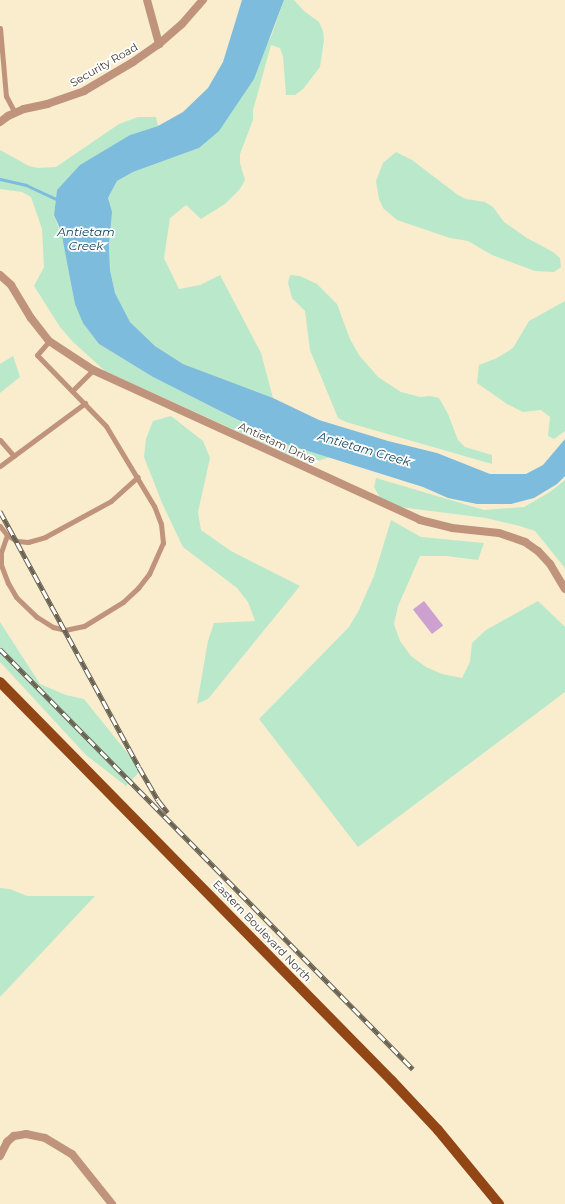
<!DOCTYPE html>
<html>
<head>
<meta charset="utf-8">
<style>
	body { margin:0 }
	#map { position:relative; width:565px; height:1204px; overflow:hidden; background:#f9edce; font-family:Montserrat,sans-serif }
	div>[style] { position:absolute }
	.green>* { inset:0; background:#bae8cb }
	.water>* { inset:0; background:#7dbcdd }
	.stream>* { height:3px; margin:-1.5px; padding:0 1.5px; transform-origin:1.5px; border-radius:1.5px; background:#7dbcdd }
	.building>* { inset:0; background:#cca1cf; transform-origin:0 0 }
	.lane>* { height:5px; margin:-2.5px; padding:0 2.5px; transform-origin:2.5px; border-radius:2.5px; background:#c0937d }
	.street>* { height:8px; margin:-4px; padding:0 4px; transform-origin:4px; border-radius:4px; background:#c0937d }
	.primary>* { height:10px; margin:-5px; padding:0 5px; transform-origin:5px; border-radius:5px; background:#924515 }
	.rail>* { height:4.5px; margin-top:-2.25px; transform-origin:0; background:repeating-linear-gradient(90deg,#fff 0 9px,#696252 0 18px); box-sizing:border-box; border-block:1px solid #696252 }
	span { translate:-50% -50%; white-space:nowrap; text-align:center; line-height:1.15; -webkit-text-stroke:3.5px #fff; paint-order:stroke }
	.street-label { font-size:11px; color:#413c30 }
	.water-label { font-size:12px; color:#073f56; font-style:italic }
</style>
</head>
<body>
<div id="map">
	<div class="green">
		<i style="clip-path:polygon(284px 0,294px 0,304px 11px,319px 22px,323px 31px,324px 40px,320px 67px,303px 89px,295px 95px,286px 95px,283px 57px,280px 48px,271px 45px,253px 110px,253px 120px,240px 154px,240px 163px,245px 180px,240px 189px,225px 204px,201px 219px,186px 205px,170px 218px,164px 258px,179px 289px,200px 285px,220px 275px,261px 353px,273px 398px,183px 364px,155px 346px,130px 322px,115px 293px,110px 270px,108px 198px,117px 181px,133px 172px,199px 148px,271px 37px)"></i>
		<i style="clip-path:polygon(138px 117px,156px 117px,158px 126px,130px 135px,57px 190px,54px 215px,99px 344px,153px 377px,217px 409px,259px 432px,286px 444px,330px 457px,309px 464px,105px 371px,72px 341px,60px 327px,34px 286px,44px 267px,42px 229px,31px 197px,22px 192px,0 189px,0 150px,29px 166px,38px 168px,56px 167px,119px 124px)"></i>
		<i style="clip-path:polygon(396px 152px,412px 160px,458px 195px,466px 199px,485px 202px,493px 207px,504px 222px,527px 238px,553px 252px,560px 258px,561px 267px,554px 272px,535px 271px,492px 255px,468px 241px,450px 238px,397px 220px,383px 208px,379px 199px,376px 181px,383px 163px)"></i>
		<i style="clip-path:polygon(290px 275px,300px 276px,317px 284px,337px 304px,350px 339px,359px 355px,378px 377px,401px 392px,420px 397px,430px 396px,439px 398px,448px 414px,458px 440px,465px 447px,492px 455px,492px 464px,346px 422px,338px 418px,310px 350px,305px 311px,292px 298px,288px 283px)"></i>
		<i style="clip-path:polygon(565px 301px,565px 431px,554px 439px,548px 436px,550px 417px,541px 410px,523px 412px,507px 404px,477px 383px,479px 365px,497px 358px,513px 348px,529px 321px)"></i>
		<i style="clip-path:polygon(13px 356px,20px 377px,0 393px,0 364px)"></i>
		<i style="clip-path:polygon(171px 416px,203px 441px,210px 458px,198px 512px,201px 530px,231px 551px,300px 586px,208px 699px,197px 704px,208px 641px,214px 623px,255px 621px,248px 602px,237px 588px,183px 547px,162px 503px,144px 457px,146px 439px,153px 421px)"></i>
		<i style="clip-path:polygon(376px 478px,484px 510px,524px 507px,550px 492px,565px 480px,565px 568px,535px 531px,520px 526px,486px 518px,384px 505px,374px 487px)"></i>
		<i style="clip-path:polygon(391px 520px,421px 537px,484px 543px,478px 560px,446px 556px,420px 556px,398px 606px,394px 624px,400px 641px,411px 656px,426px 667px,442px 674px,462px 678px,470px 662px,472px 643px,486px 630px,538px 601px,565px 627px,565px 692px,358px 847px,259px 719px,349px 627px,359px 610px,374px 576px)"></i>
		<i style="clip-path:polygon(0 622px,40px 684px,66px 695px,84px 699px,141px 770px,126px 786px,86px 755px,0 662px)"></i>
		<i style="clip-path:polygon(0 888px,10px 889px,27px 896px,95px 896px,0 997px)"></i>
	</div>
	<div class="water">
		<i style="clip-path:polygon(242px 0,284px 0,254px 79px,219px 131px,199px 148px,133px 172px,117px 181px,108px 198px,112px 212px,109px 244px,110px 270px,115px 293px,130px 322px,155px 346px,183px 364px,273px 398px,319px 420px,388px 441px,437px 453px,490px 474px,526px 474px,543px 465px,565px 439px,565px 476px,557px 484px,534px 498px,511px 504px,477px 504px,448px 498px,423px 487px,286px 444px,153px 377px,99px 344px,83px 323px,75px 304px,61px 231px,54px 215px,57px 190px,80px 165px,130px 135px,158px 126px,183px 112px,208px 88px,223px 62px)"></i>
	</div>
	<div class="stream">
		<i style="left:0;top:179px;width:27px;rotate:13deg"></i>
		<i style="left:26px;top:185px;width:38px;rotate:25deg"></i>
	</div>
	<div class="building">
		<i style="left:424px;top:601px;width:31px;height:14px;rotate:52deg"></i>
	</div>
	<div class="lane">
		<i style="left:0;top:28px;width:68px;rotate:85deg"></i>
		<i style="left:6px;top:96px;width:19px;rotate:62deg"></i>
		<i style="left:72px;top:391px;width:30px;rotate:-45deg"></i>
		<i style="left:0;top:440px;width:21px;rotate:49deg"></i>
		<i style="left:0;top:466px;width:106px;rotate:-36.5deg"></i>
		<i style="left:0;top:526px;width:11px;rotate:52deg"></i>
		<i style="left:7px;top:535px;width:12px;rotate:31deg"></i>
		<i style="left:17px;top:541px;width:11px;rotate:5deg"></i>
		<i style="left:28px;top:542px;width:18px;rotate:-16deg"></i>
		<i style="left:45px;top:537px;width:75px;rotate:-28.6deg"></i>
		<i style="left:111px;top:501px;width:36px;rotate:-42deg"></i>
		<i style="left:7px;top:535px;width:18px;rotate:109deg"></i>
		<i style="left:1px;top:552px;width:13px;rotate:90deg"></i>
		<i style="left:1px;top:565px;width:19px;rotate:69deg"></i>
		<i style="left:8px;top:583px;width:16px;rotate:60deg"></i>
		<i style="left:16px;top:597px;width:29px;rotate:44deg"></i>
		<i style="left:37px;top:617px;width:19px;rotate:32deg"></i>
		<i style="left:53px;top:627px;width:12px;rotate:14deg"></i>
		<i style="left:65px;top:630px;width:19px;rotate:-12deg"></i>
		<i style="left:84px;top:626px;width:46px;rotate:-31.6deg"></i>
		<i style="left:123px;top:602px;width:21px;rotate:-43deg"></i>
		<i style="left:138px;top:588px;width:18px;rotate:-52deg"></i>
		<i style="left:149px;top:574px;width:34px;rotate:-66deg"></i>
		<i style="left:163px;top:543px;width:19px;rotate:-96deg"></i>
		<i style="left:161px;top:524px;width:19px;rotate:-111deg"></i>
		<i style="left:154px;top:506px;width:93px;rotate:-121deg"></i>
		<i style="left:106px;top:426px;width:99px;rotate:-134.2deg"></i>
		<i style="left:37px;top:355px;width:18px;rotate:-49deg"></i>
	</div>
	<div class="street">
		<i style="left:147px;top:0;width:46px;rotate:74.7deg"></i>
		<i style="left:0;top:122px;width:10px;rotate:-37deg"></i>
		<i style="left:8px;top:116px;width:17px;rotate:-24deg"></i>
		<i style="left:24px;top:109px;width:24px;rotate:-12deg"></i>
		<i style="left:47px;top:104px;width:39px;rotate:-19deg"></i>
		<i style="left:84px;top:91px;width:57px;rotate:-30.6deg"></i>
		<i style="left:133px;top:62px;width:32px;rotate:-35deg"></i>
		<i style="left:159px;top:44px;width:30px;rotate:-41deg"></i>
		<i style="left:182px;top:24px;width:32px;rotate:-49deg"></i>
		<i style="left:0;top:275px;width:15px;rotate:42deg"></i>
		<i style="left:11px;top:285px;width:39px;rotate:59deg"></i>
		<i style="left:31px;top:318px;width:29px;rotate:52deg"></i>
		<i style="left:49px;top:341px;width:53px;rotate:33.4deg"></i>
		<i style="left:93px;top:370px;width:360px;rotate:24.6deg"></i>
		<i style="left:420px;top:520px;width:33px;rotate:14deg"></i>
		<i style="left:452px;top:528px;width:47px;rotate:6.1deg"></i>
		<i style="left:499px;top:533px;width:28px;rotate:19deg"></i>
		<i style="left:525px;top:542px;width:16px;rotate:35deg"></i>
		<i style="left:538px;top:551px;width:18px;rotate:47deg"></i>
		<i style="left:550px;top:564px;width:29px;rotate:59deg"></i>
		<i style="left:0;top:1156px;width:16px;rotate:-63deg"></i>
		<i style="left:7px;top:1142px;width:9px;rotate:-41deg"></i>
		<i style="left:14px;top:1136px;width:12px;rotate:-9deg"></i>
		<i style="left:26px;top:1134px;width:19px;rotate:12deg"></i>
		<i style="left:45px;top:1138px;width:31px;rotate:31deg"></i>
		<i style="left:72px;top:1154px;width:64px;rotate:51.3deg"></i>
	</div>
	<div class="primary">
		<i style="left:0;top:682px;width:559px;rotate:45.51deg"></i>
		<i style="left:392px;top:1081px;width:67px;rotate:46.8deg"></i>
		<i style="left:438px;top:1130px;width:96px;rotate:50.5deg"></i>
	</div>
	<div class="rail">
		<i style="left:0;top:511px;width:291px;rotate:61.5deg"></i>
		<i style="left:139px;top:767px;width:38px;rotate:60deg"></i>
		<i style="left:158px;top:800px;width:16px;rotate:52deg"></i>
		<i style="left:0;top:649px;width:589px;rotate:45.48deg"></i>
	</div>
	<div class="street-label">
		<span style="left:104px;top:65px;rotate:-30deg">Security Road</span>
		<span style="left:277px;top:443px;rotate:25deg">Antietam Drive</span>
		<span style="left:262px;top:931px;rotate:46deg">Eastern Boulevard North</span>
	</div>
	<div class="water-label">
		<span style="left:86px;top:239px">Antietam<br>Creek</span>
		<span style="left:364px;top:449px;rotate:16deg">Antietam Creek</span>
	</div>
</div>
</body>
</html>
